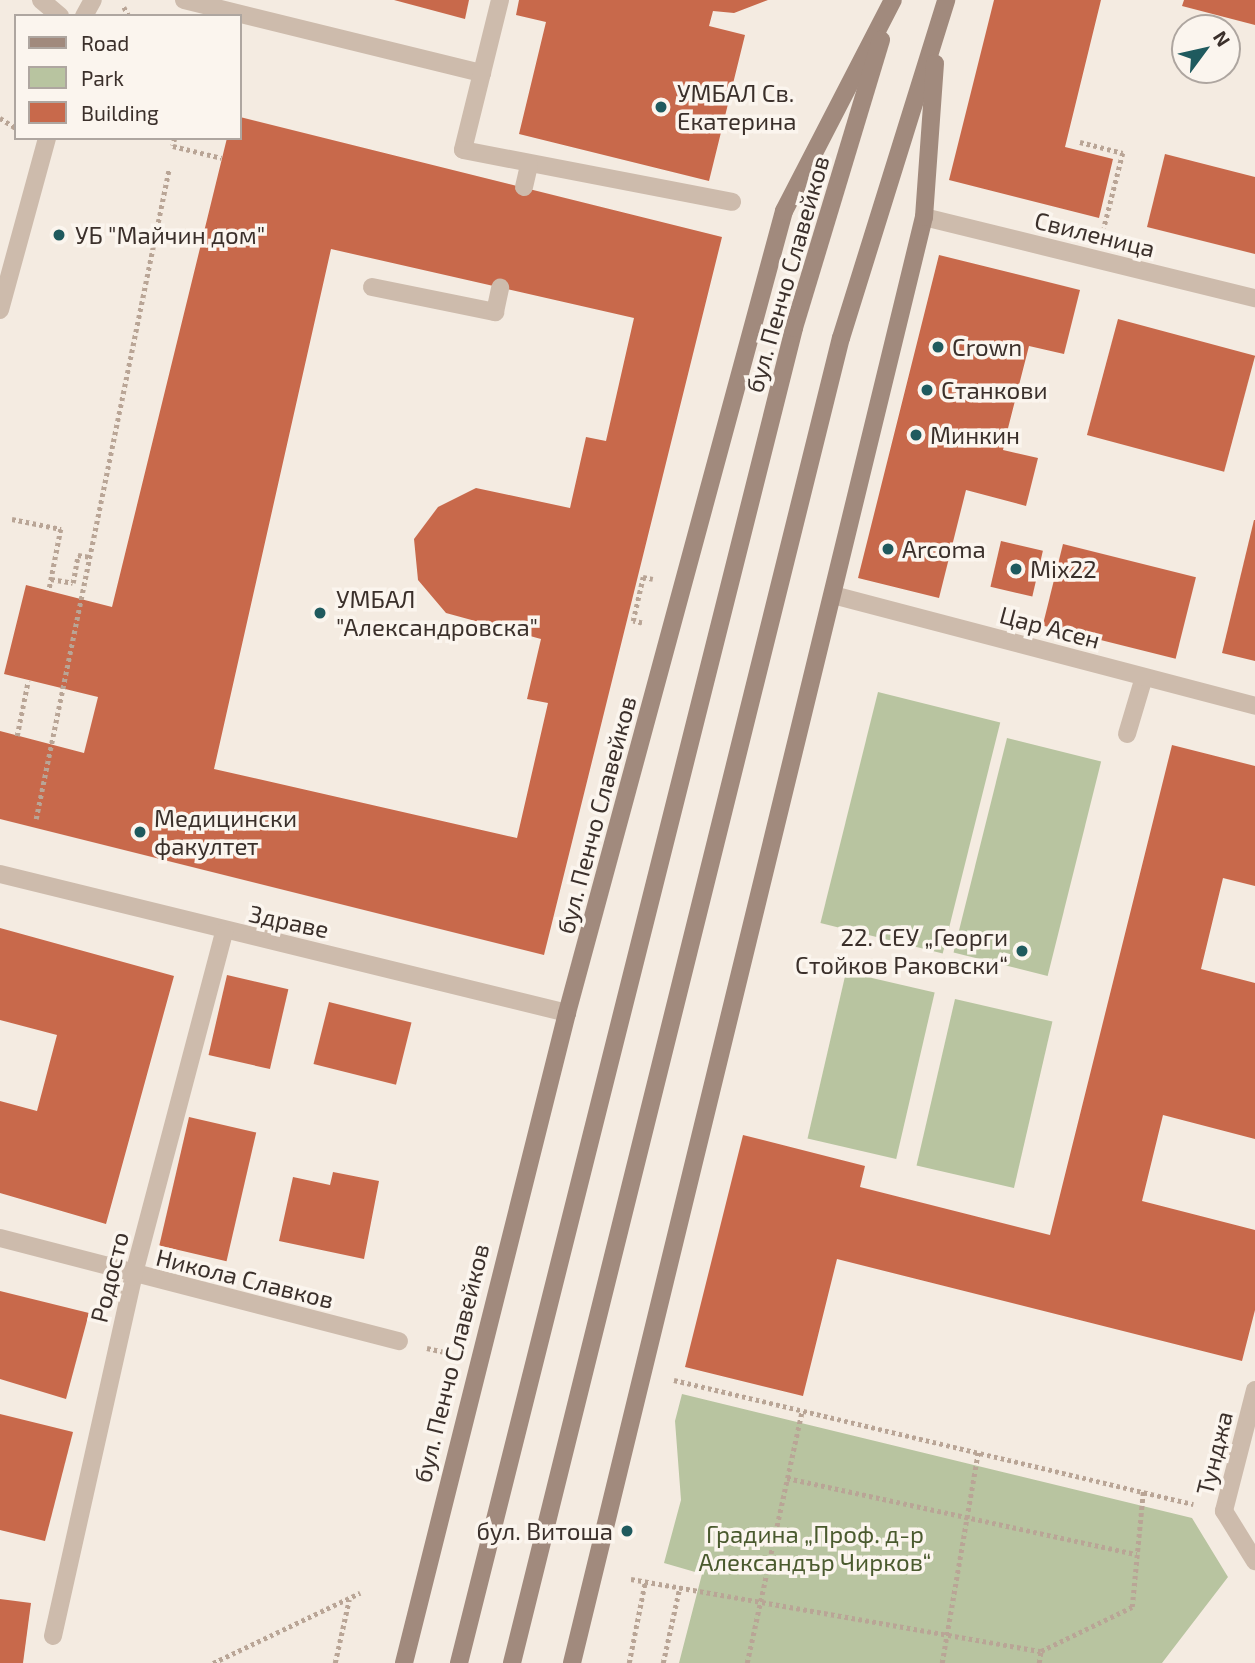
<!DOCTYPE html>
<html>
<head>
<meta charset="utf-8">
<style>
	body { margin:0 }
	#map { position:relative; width:1255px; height:1663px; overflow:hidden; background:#f4ebe1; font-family:"Exo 2",sans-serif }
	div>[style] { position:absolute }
	.green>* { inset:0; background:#b8c4a0; transform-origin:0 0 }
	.building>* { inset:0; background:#c8694b; transform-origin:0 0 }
	.path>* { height:4.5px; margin-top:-2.25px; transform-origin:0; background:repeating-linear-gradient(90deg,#b9a596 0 3.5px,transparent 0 7px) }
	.service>* { height:18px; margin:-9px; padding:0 9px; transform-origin:9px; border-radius:9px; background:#cdbbac }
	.minor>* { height:18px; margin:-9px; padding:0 9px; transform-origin:9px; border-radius:9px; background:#cdbbac }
	.secondary>* { height:18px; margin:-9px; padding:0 9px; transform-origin:9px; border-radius:9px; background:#a18a7d }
	.dots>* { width:19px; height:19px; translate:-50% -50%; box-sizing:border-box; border:4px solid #fbf5ee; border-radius:50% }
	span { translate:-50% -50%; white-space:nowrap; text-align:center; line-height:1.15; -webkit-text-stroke:7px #fbf5ee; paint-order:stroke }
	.poi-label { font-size:24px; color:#3b302b }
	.left { translate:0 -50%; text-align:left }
	.right { translate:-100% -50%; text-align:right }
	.street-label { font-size:24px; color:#3b302b }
	.park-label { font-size:24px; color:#4a5a2e }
	.legend { position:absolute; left:14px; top:14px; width:228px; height:126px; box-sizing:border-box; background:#fbf5ee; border:2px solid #aea6a0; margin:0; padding:9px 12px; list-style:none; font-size:21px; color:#3b302b }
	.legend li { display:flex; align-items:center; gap:14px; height:35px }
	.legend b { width:35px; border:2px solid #aea6a0 }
	.north { position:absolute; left:1171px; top:14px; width:70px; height:70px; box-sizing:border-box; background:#fbf5ee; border:2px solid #aea6a0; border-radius:50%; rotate:57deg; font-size:19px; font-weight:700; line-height:28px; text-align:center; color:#3b302b }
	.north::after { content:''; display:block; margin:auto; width:24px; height:32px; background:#1f5a5e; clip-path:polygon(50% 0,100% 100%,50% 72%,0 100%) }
</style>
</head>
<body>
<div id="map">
	<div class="green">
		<i style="left:878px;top:692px;width:126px;height:238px;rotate:14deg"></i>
		<i style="left:1007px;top:738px;width:97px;height:221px;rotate:14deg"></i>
		<i style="left:846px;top:972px;width:91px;height:171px;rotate:13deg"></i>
		<i style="left:955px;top:999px;width:100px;height:171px;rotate:13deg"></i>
		<i style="clip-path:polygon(682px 1394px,1192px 1518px,1228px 1577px,1162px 1663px,679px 1663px,702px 1574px,664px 1563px,681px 1500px,675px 1421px)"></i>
	</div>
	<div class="building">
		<i style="clip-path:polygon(394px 0,469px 0,465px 19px)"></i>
		<i style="clip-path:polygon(519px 0,768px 0,734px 13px,713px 11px,709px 26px,745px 35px,709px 181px,519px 134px,546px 22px,516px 15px)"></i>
		<i style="clip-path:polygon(994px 0,1101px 0,1065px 147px,1113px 159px,1099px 218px,949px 180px)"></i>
		<i style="clip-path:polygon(1184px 0,1255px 0,1255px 25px,1182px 6px)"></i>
		<i style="clip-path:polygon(evenodd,240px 117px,722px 237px,544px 955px,0 819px,0 731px,84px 753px,98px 697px,4px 674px,26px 585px,112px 607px,227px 138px,240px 138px,240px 117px,331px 249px,634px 318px,606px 441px,586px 437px,570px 508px,476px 488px,438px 507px,414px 539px,418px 580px,446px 613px,541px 639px,527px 699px,548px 703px,517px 838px,214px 769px,331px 249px)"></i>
		<i style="clip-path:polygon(1165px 154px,1255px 177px,1255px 254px,1147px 227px)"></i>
		<i style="clip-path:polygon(939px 255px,1080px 290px,1064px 354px,1029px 346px,1006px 436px,1003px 450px,1038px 458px,1026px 506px,966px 490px,939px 598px,858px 578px)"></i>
		<i style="left:1118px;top:319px;width:142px;height:120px;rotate:15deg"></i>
		<i style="clip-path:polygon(1254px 520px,1255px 520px,1255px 661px,1222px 653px)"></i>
		<i style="left:1001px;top:541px;width:43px;height:47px;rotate:13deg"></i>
		<i style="left:1063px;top:544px;width:137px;height:84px;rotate:14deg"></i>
		<i style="clip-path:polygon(1172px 745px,1255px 766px,1255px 886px,1223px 878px,1201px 969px,1255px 983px,1255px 1139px,1163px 1115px,1142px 1201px,1255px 1230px,1255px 1310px,1242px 1361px,837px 1259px,803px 1396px,685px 1367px,743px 1135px,865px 1166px,860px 1187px,1050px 1235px)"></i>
		<i style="clip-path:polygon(0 928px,174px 976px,106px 1224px,0 1193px,0 1101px,37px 1111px,57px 1035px,0 1020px)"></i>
		<i style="left:227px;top:975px;width:63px;height:82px;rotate:13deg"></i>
		<i style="left:329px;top:1002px;width:85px;height:64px;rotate:14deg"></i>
		<i style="left:189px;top:1117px;width:69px;height:132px;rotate:13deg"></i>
		<i style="clip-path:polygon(333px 1172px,379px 1181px,364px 1259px,279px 1241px,293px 1177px,330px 1185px)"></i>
		<i style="clip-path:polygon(0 1291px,89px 1313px,66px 1399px,0 1379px)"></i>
		<i style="clip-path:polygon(0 1414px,73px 1432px,45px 1541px,0 1530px)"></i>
		<i style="clip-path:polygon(0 1599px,31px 1603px,23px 1663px,0 1663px)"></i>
	</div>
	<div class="path">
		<i style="left:124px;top:7px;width:10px;rotate:61deg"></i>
		<i style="left:0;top:118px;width:19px;rotate:32deg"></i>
		<i style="left:175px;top:138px;width:8px;rotate:104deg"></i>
		<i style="left:173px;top:146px;width:50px;rotate:13.8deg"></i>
		<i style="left:1080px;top:142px;width:44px;rotate:14.3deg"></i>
		<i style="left:1123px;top:153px;width:77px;rotate:104.2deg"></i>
		<i style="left:12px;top:519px;width:50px;rotate:11.5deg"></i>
		<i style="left:61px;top:529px;width:63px;rotate:101deg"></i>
		<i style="left:51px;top:579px;width:22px;rotate:10deg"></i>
		<i style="left:73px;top:583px;width:28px;rotate:-80deg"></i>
		<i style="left:78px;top:555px;width:12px;rotate:9deg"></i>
		<i style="left:642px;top:623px;width:9px;rotate:-167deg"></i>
		<i style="left:633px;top:621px;width:45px;rotate:-77.2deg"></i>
		<i style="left:643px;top:577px;width:10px;rotate:11deg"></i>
		<i style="left:17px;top:736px;width:56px;rotate:-78.7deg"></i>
		<i style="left:36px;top:819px;width:663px;rotate:-78.44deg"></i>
		<i style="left:427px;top:1348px;width:23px;rotate:13deg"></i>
		<i style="left:674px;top:1380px;width:534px;rotate:13.44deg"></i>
		<i style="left:787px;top:1478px;width:358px;rotate:12.3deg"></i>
		<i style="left:631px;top:1579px;width:416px;rotate:10deg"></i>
		<i style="left:213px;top:1663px;width:163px;rotate:-25.5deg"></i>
		<i style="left:335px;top:1663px;width:65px;rotate:-77.5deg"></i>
		<i style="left:629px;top:1663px;width:83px;rotate:-78.8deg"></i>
		<i style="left:663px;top:1663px;width:75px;rotate:-77.6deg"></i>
		<i style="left:747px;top:1663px;width:258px;rotate:-77.7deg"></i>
		<i style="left:942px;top:1663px;width:214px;rotate:-80.3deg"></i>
		<i style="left:1039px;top:1663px;width:12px;rotate:-81deg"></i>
		<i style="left:1041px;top:1651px;width:101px;rotate:-25.8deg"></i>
		<i style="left:1132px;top:1607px;width:116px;rotate:-84.5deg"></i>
	</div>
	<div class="service">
		<i style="left:41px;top:0;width:25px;rotate:40deg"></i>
		<i style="left:184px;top:0;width:307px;rotate:13.8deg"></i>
		<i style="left:500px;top:0;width:154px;rotate:103.9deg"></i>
		<i style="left:463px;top:150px;width:274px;rotate:10.9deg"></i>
		<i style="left:84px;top:16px;width:18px;rotate:-61deg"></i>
		<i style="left:524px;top:187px;width:22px;rotate:-77deg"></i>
		<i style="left:372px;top:287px;width:126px;rotate:11.5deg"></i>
		<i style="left:495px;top:312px;width:25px;rotate:-78deg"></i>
		<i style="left:0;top:310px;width:178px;rotate:-74.7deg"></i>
		<i style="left:1127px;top:734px;width:59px;rotate:-73.4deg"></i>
	</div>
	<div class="minor">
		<i style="left:924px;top:217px;width:341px;rotate:13.8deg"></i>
		<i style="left:833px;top:595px;width:436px;rotate:14.7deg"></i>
		<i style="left:0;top:874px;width:584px;rotate:13.77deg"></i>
		<i style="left:0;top:1238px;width:412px;rotate:14.5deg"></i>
		<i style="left:1255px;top:1390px;width:125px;rotate:104.4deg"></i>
		<i style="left:1224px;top:1511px;width:59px;rotate:58.2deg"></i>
		<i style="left:53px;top:1636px;width:368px;rotate:-77.4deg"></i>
		<i style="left:133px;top:1277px;width:357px;rotate:-75.2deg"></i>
	</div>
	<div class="secondary">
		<i style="left:404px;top:1663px;width:670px;rotate:-75.92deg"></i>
		<i style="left:567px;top:1013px;width:831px;rotate:-74.86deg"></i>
		<i style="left:784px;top:211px;width:237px;rotate:-62.7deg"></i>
		<i style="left:459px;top:1663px;width:1376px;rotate:-75.91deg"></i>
		<i style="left:794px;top:328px;width:301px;rotate:-73.2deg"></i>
		<i style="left:512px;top:1663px;width:1365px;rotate:-76.06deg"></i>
		<i style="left:841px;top:338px;width:354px;rotate:-72.7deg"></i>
		<i style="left:572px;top:1663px;width:1488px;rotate:-76.32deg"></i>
		<i style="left:924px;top:217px;width:154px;rotate:-85.9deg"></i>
	</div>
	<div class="dots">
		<i style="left:661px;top:107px;background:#1f5a5e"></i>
		<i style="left:59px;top:235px;background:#1f5a5e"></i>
		<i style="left:938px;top:347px;background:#1f5a5e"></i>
		<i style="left:927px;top:390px;background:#1f5a5e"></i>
		<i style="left:916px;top:435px;background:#1f5a5e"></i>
		<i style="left:888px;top:549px;background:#1f5a5e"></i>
		<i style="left:1016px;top:569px;background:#1f5a5e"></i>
		<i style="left:320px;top:613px;background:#1f5a5e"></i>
		<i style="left:140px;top:832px;background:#1f5a5e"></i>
		<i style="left:1022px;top:951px;background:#1f5a5e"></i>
		<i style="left:627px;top:1531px;background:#1f5a5e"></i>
	</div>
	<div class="poi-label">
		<span class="left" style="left:677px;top:107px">УМБАЛ Св.<br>Екатерина</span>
		<span class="left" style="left:75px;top:235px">УБ "Майчин дом"</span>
		<span class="left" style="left:952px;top:347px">Crown</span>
		<span class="left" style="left:941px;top:390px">Станкови</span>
		<span class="left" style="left:930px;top:435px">Минкин</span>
		<span class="left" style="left:902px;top:549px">Arcoma</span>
		<span class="left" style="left:1030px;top:569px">Mix22</span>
		<span class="left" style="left:336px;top:613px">УМБАЛ<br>"Александровска"</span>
		<span class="left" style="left:154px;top:832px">Медицински<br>факултет</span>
		<span class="right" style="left:1008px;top:951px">22. СЕУ „Георги<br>Стойков Раковски“</span>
		<span class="right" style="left:613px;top:1531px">бул. Витоша</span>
	</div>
	<div class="street-label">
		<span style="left:1095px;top:234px;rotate:14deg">Свиленица</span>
		<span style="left:787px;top:274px;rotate:-74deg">бул. Пенчо Славейков</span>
		<span style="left:1050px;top:627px;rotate:15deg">Цар Асен</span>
		<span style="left:596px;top:815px;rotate:-75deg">бул. Пенчо Славейков</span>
		<span style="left:289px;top:921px;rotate:12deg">Здраве</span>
		<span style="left:109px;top:1277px;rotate:-76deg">Родосто</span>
		<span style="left:245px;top:1278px;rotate:14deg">Никола Славков</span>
		<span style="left:451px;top:1363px;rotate:-76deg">бул. Пенчо Славейков</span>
		<span style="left:1214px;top:1453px;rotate:-76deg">Тунджа</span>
	</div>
	<div class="park-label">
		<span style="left:815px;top:1548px">Градина „Проф. д-р<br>Александър Чирков“</span>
	</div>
	<ul class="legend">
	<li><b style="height:9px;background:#a18a7d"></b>Road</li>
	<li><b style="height:19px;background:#b8c4a0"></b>Park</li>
	<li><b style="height:19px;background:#c8694b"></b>Building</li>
	</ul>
	<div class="north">N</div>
</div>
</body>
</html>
